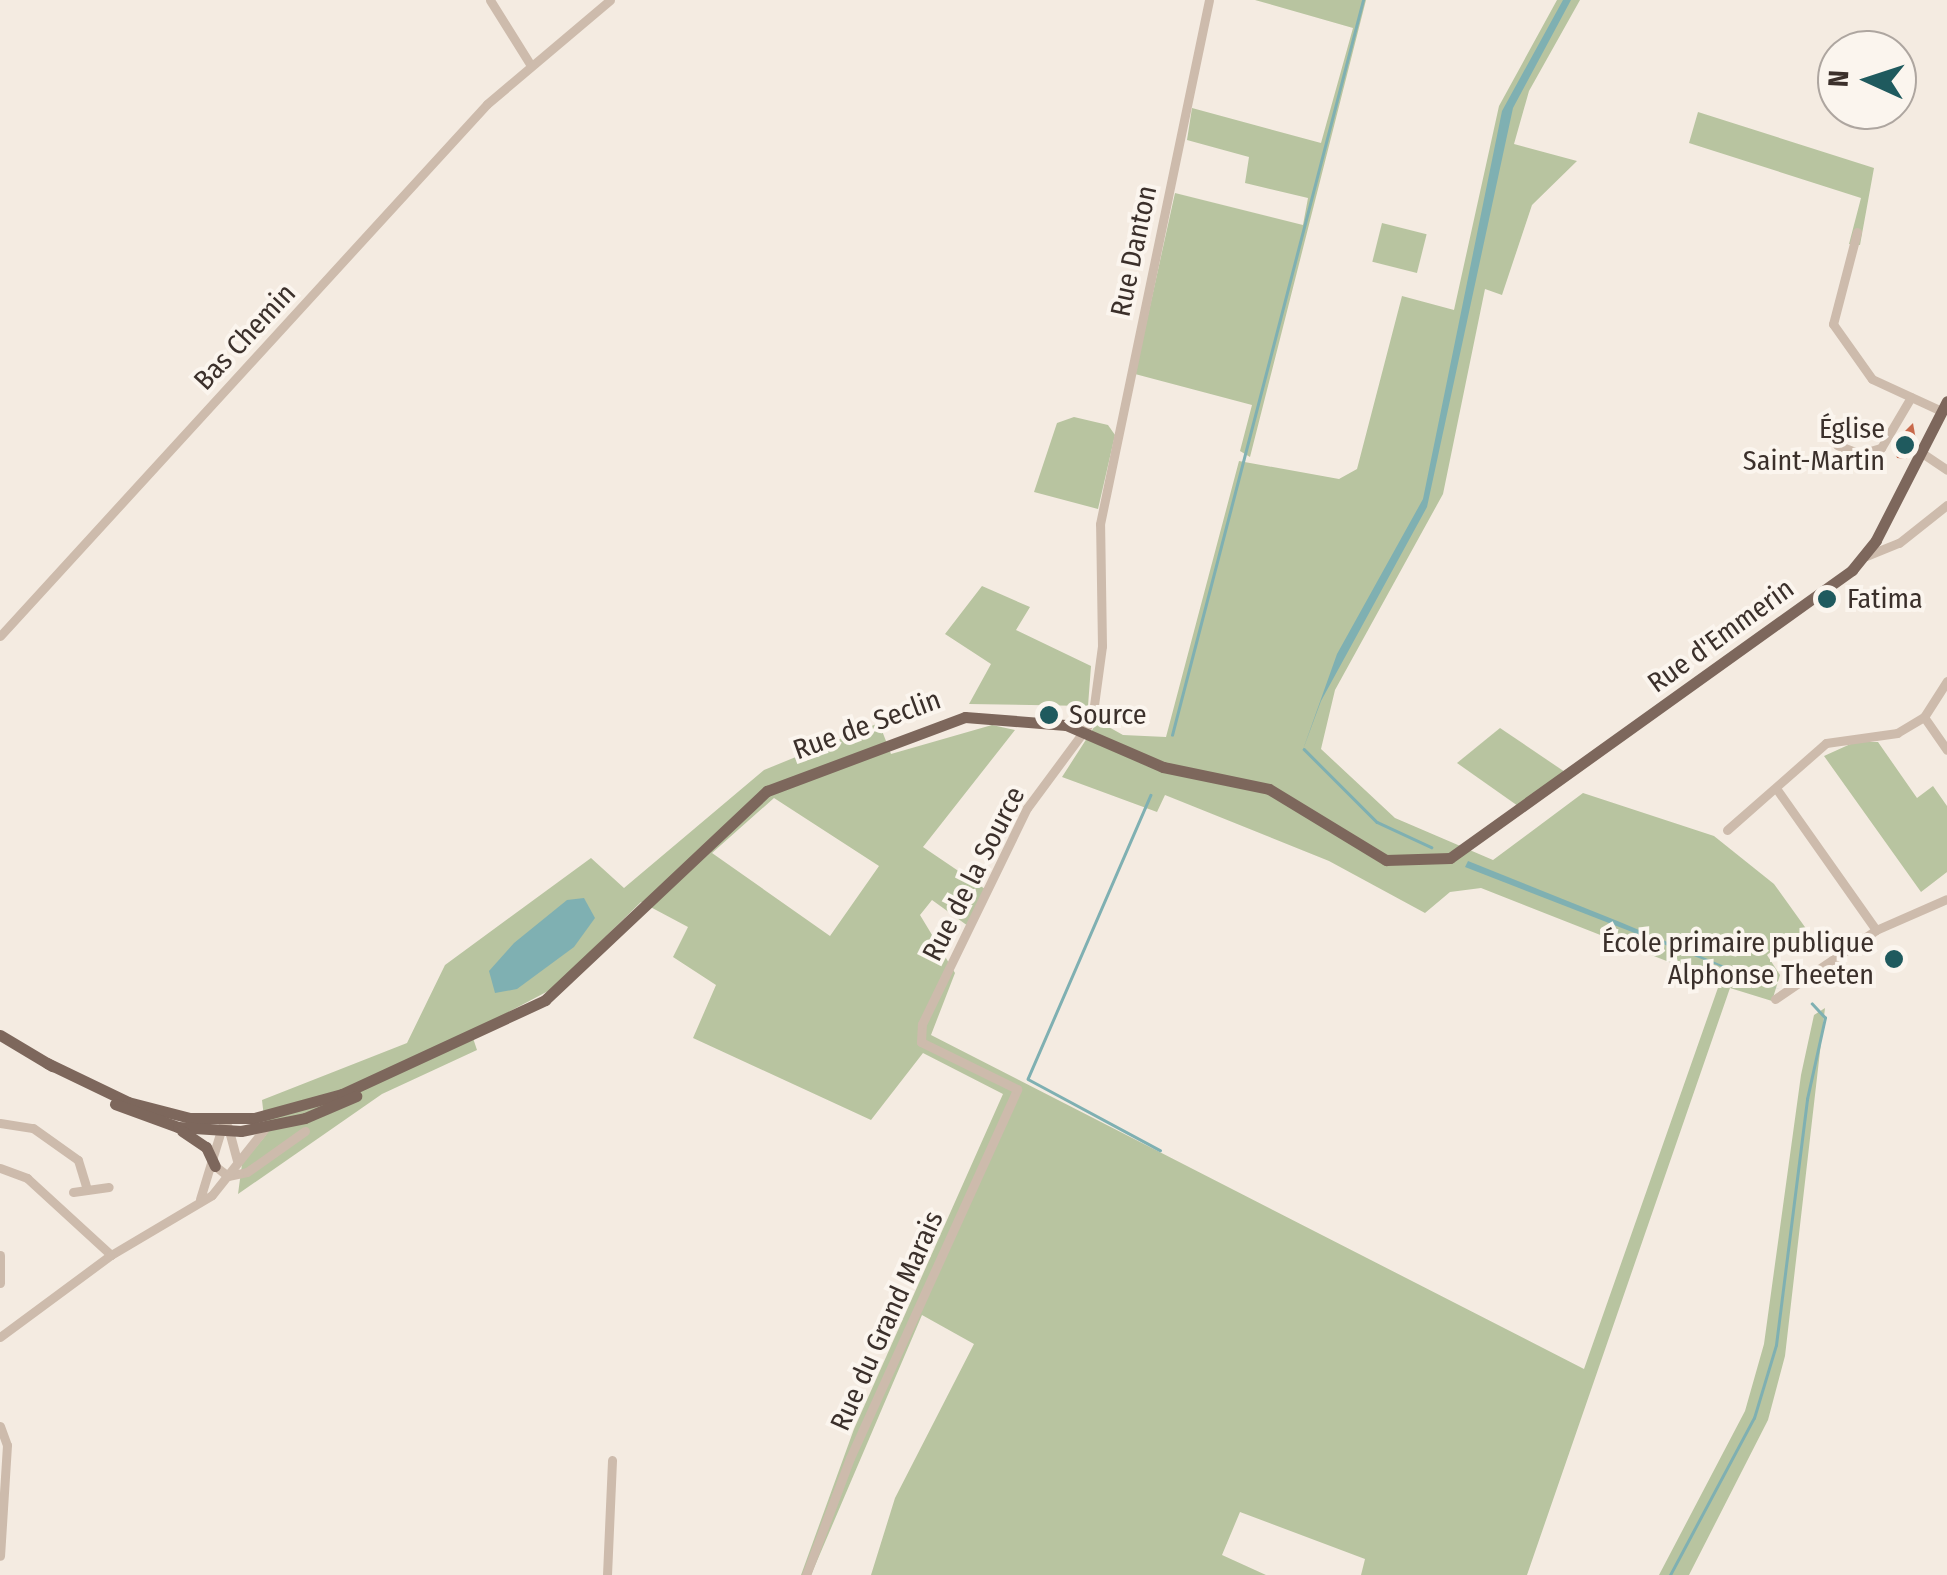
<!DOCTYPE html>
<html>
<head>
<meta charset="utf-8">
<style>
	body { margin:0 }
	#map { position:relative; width:1947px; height:1575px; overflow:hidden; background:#f4ebe1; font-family:"Fira Sans Condensed",sans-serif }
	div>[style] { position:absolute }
	.green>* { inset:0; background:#b8c4a0; transform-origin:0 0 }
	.water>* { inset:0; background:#7fb0b2 }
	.stream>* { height:2.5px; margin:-1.25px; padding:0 1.25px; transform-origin:1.25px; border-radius:1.25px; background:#7fb0b2 }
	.building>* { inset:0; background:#c8694b }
	.minor>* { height:9px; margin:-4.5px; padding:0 4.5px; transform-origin:4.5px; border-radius:4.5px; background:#cdbbac }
	.major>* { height:11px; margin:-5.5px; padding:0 5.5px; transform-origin:5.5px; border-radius:5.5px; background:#7d675c }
	.dots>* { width:28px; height:28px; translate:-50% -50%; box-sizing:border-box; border:5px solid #fbf5ee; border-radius:50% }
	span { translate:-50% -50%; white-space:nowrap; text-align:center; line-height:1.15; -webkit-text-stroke:8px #fbf5ee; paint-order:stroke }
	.street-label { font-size:28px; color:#3b302b }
	.poi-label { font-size:28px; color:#3b302b }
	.right { translate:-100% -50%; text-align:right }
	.left { translate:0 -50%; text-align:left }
	.north { position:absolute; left:1817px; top:30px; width:100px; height:100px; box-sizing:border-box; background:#fbf5ee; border:2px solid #aea6a0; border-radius:50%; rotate:273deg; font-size:28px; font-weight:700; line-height:40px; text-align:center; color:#3b302b }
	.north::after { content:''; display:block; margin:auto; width:35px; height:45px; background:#1f5a5e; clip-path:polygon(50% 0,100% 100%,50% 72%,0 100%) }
</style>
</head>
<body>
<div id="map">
	<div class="green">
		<i style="clip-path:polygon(1255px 0,1366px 0,1250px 457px,1240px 451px,1252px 405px,1135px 374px,1175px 193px,1303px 225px,1308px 198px,1245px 183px,1249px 157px,1187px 140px,1192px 108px,1321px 143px,1353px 28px)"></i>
		<i style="clip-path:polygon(evenodd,1557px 0,1580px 0,1529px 91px,1514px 144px,1577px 161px,1532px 205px,1502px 295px,1485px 289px,1443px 494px,1335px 690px,1321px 749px,1395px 818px,1493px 860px,1583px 793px,1714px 836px,1774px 884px,1820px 948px,1801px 948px,1790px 936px,1767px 955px,1780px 975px,1772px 1001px,1730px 988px,1527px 1575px,1361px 1575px,1365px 1559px,1240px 1512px,1222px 1555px,1266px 1575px,871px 1575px,895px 1498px,974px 1344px,922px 1315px,811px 1575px,801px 1575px,854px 1429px,1003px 1094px,923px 1053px,871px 1120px,693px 1038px,716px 985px,673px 957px,688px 927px,641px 902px,552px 989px,471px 1032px,477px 1050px,382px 1094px,238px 1194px,242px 1164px,266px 1135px,262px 1100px,407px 1043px,445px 965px,591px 858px,624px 888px,764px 770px,879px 723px,891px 754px,992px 725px,1015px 730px,923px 847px,985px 889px,968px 926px,932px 900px,920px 915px,955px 973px,931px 1035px,1584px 1369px,1720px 982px,1481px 888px,1450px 892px,1425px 913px,1329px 861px,1165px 795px,1157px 812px,1062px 777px,1098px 721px,1123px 735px,1166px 737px,1239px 461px,1339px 479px,1357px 469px,1402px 296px,1454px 310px,1499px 106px,1557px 0,774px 798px,879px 866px,830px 936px,712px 853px,774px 798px)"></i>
		<i style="clip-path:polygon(1698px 112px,1874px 168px,1860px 245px,1849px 244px,1861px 198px,1689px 143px)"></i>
		<i style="left:1382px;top:223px;width:46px;height:40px;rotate:14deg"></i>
		<i style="clip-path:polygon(1074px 417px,1108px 425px,1115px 435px,1098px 509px,1034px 492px,1057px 423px)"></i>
		<i style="clip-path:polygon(982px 586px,1030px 607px,1016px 630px,1091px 666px,1088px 706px,969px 704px,991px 664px,945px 634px)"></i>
		<i style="clip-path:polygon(1500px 728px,1565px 772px,1518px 806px,1457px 763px)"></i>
		<i style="clip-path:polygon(1855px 742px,1878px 742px,1917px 798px,1933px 786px,1947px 806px,1947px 872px,1921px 892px,1824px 756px)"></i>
		<i style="clip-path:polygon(1825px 1008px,1785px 1356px,1768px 1420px,1689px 1575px,1659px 1575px,1745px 1411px,1764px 1344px,1801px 1075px,1814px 1015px)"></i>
	</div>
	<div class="water">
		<i style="clip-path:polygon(1563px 0,1571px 0,1513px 108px,1427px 507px,1321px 701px,1301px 755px,1337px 654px,1423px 499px,1502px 111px)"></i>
		<i style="clip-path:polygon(1468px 861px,1620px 922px,1781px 990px,1465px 867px)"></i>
		<i style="clip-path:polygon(584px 898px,595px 918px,574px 947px,517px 989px,495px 993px,489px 971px,514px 943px,567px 900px)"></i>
	</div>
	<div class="stream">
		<i style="left:1172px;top:735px;width:759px;rotate:-75.43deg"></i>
		<i style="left:1304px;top:749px;width:103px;rotate:45deg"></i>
		<i style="left:1377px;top:822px;width:60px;rotate:24.8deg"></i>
		<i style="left:1151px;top:795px;width:309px;rotate:113.4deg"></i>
		<i style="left:1028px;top:1079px;width:150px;rotate:28.3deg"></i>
		<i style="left:1670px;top:1575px;width:178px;rotate:-61.9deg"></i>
		<i style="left:1754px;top:1418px;width:76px;rotate:-73.2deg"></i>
		<i style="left:1776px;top:1345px;width:248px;rotate:-82.8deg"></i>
		<i style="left:1807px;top:1099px;width:83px;rotate:-77.5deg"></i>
		<i style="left:1825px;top:1018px;width:19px;rotate:-133deg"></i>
	</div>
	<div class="building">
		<i style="clip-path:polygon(1913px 423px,1916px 440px,1907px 459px,1897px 458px,1893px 443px)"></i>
	</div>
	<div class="minor">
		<i style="left:490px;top:0;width:75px;rotate:58deg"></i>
		<i style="left:1857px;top:232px;width:95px;rotate:104.6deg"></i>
		<i style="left:1833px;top:324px;width:67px;rotate:54.7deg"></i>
		<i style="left:1872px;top:379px;width:72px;rotate:24.8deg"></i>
		<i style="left:1837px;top:445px;width:25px;rotate:21deg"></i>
		<i style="left:1860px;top:454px;width:22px;rotate:-16deg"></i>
		<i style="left:1881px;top:448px;width:59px;rotate:-59.5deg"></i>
		<i style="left:1922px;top:453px;width:30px;rotate:34deg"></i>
		<i style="left:1866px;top:556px;width:35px;rotate:-22deg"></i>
		<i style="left:1899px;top:543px;width:61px;rotate:-38.4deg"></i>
		<i style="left:0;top:636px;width:721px;rotate:-47.53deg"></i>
		<i style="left:487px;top:104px;width:161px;rotate:-40.2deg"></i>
		<i style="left:1924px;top:717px;width:40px;rotate:55.1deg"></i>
		<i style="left:1778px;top:791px;width:170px;rotate:54.8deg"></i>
		<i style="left:1727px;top:830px;width:132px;rotate:-41.3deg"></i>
		<i style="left:1826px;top:743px;width:72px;rotate:-8deg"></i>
		<i style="left:1897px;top:733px;width:31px;rotate:-31deg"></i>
		<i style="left:1924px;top:717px;width:43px;rotate:-57.4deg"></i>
		<i style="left:1775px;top:999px;width:122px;rotate:-34.3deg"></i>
		<i style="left:1876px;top:930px;width:77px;rotate:-23.6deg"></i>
		<i style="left:0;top:1123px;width:33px;rotate:9deg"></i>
		<i style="left:33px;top:1128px;width:55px;rotate:35.4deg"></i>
		<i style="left:78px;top:1160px;width:31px;rotate:73deg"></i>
		<i style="left:228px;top:1127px;width:34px;rotate:75deg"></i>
		<i style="left:215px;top:1166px;width:16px;rotate:38deg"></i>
		<i style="left:228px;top:1176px;width:19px;rotate:-12deg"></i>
		<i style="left:247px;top:1172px;width:71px;rotate:-35.3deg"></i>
		<i style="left:0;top:1168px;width:29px;rotate:20deg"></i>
		<i style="left:27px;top:1178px;width:114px;rotate:42.5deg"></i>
		<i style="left:73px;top:1192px;width:36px;rotate:-8deg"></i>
		<i style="left:200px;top:1199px;width:78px;rotate:-73deg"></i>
		<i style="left:0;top:1255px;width:28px;rotate:90deg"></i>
		<i style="left:0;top:1337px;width:138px;rotate:-36.5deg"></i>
		<i style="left:111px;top:1255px;width:117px;rotate:-30.7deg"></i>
		<i style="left:212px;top:1195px;width:87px;rotate:-51.5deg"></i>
		<i style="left:0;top:1426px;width:20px;rotate:70deg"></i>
		<i style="left:7px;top:1445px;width:111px;rotate:93.6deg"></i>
		<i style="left:607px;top:1575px;width:115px;rotate:-87.5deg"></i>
		<i style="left:806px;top:1575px;width:125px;rotate:-69.4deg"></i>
		<i style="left:850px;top:1458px;width:405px;rotate:-65.6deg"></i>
		<i style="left:1017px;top:1089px;width:107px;rotate:-153.9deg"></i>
		<i style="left:921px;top:1042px;width:18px;rotate:-87deg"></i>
		<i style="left:922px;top:1024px;width:240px;rotate:-64.1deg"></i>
		<i style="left:1027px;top:808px;width:109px;rotate:-53.5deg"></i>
		<i style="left:1092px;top:720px;width:75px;rotate:-82.3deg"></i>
		<i style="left:1102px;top:646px;width:122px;rotate:-90.9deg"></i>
		<i style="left:1100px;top:524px;width:535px;rotate:-78.25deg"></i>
	</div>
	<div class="major">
		<i style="left:0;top:1035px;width:61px;rotate:30.8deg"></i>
		<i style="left:47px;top:1063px;width:90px;rotate:25.7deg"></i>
		<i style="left:128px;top:1102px;width:64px;rotate:14.5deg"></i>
		<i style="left:190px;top:1118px;width:64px"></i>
		<i style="left:254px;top:1118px;width:91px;rotate:-15.3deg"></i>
		<i style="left:342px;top:1094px;width:224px;rotate:-24.8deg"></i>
		<i style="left:545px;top:1000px;width:305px;rotate:-43.3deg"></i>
		<i style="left:767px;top:791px;width:211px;rotate:-20.5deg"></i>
		<i style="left:965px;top:717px;width:101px;rotate:4.5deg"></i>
		<i style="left:1066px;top:725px;width:106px;rotate:23.4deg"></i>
		<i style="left:1163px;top:767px;width:108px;rotate:11.7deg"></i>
		<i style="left:1269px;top:789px;width:137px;rotate:31.3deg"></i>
		<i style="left:1386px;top:860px;width:64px;rotate:-1.8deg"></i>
		<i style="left:1450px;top:858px;width:495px;rotate:-35.6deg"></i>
		<i style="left:1852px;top:570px;width:38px;rotate:-51deg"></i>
		<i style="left:1876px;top:540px;width:156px;rotate:-62.9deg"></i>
		<i style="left:115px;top:1104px;width:67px;rotate:20.1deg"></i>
		<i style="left:178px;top:1127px;width:63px;rotate:3.6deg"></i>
		<i style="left:241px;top:1131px;width:65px;rotate:-11.5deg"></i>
		<i style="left:305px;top:1118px;width:56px;rotate:-23.3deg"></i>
		<i style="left:182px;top:1131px;width:29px;rotate:34deg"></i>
		<i style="left:206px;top:1147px;width:21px;rotate:65deg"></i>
	</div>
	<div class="dots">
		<i style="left:1905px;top:445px;background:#1f5a5e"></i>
		<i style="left:1827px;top:599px;background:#1f5a5e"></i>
		<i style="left:1049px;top:715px;background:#1f5a5e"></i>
		<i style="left:1894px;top:959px;background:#1f5a5e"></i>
	</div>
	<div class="street-label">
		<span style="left:1134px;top:251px;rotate:-78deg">Rue Danton</span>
		<span style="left:245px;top:337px;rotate:-47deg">Bas Chemin</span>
		<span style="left:1721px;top:636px;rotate:-36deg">Rue d'Emmerin</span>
		<span style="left:867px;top:725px;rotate:-20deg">Rue de Seclin</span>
		<span style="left:974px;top:874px;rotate:-63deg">Rue de la Source</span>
		<span style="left:887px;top:1321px;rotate:-66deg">Rue du Grand Marais</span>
	</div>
	<div class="poi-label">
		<span class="right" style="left:1885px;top:445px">Église<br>Saint-Martin</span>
		<span class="left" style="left:1847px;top:599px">Fatima</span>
		<span class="left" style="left:1069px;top:715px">Source</span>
		<span class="right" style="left:1874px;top:959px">École primaire publique<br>Alphonse Theeten</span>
	</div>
	<div class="north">N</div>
</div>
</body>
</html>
